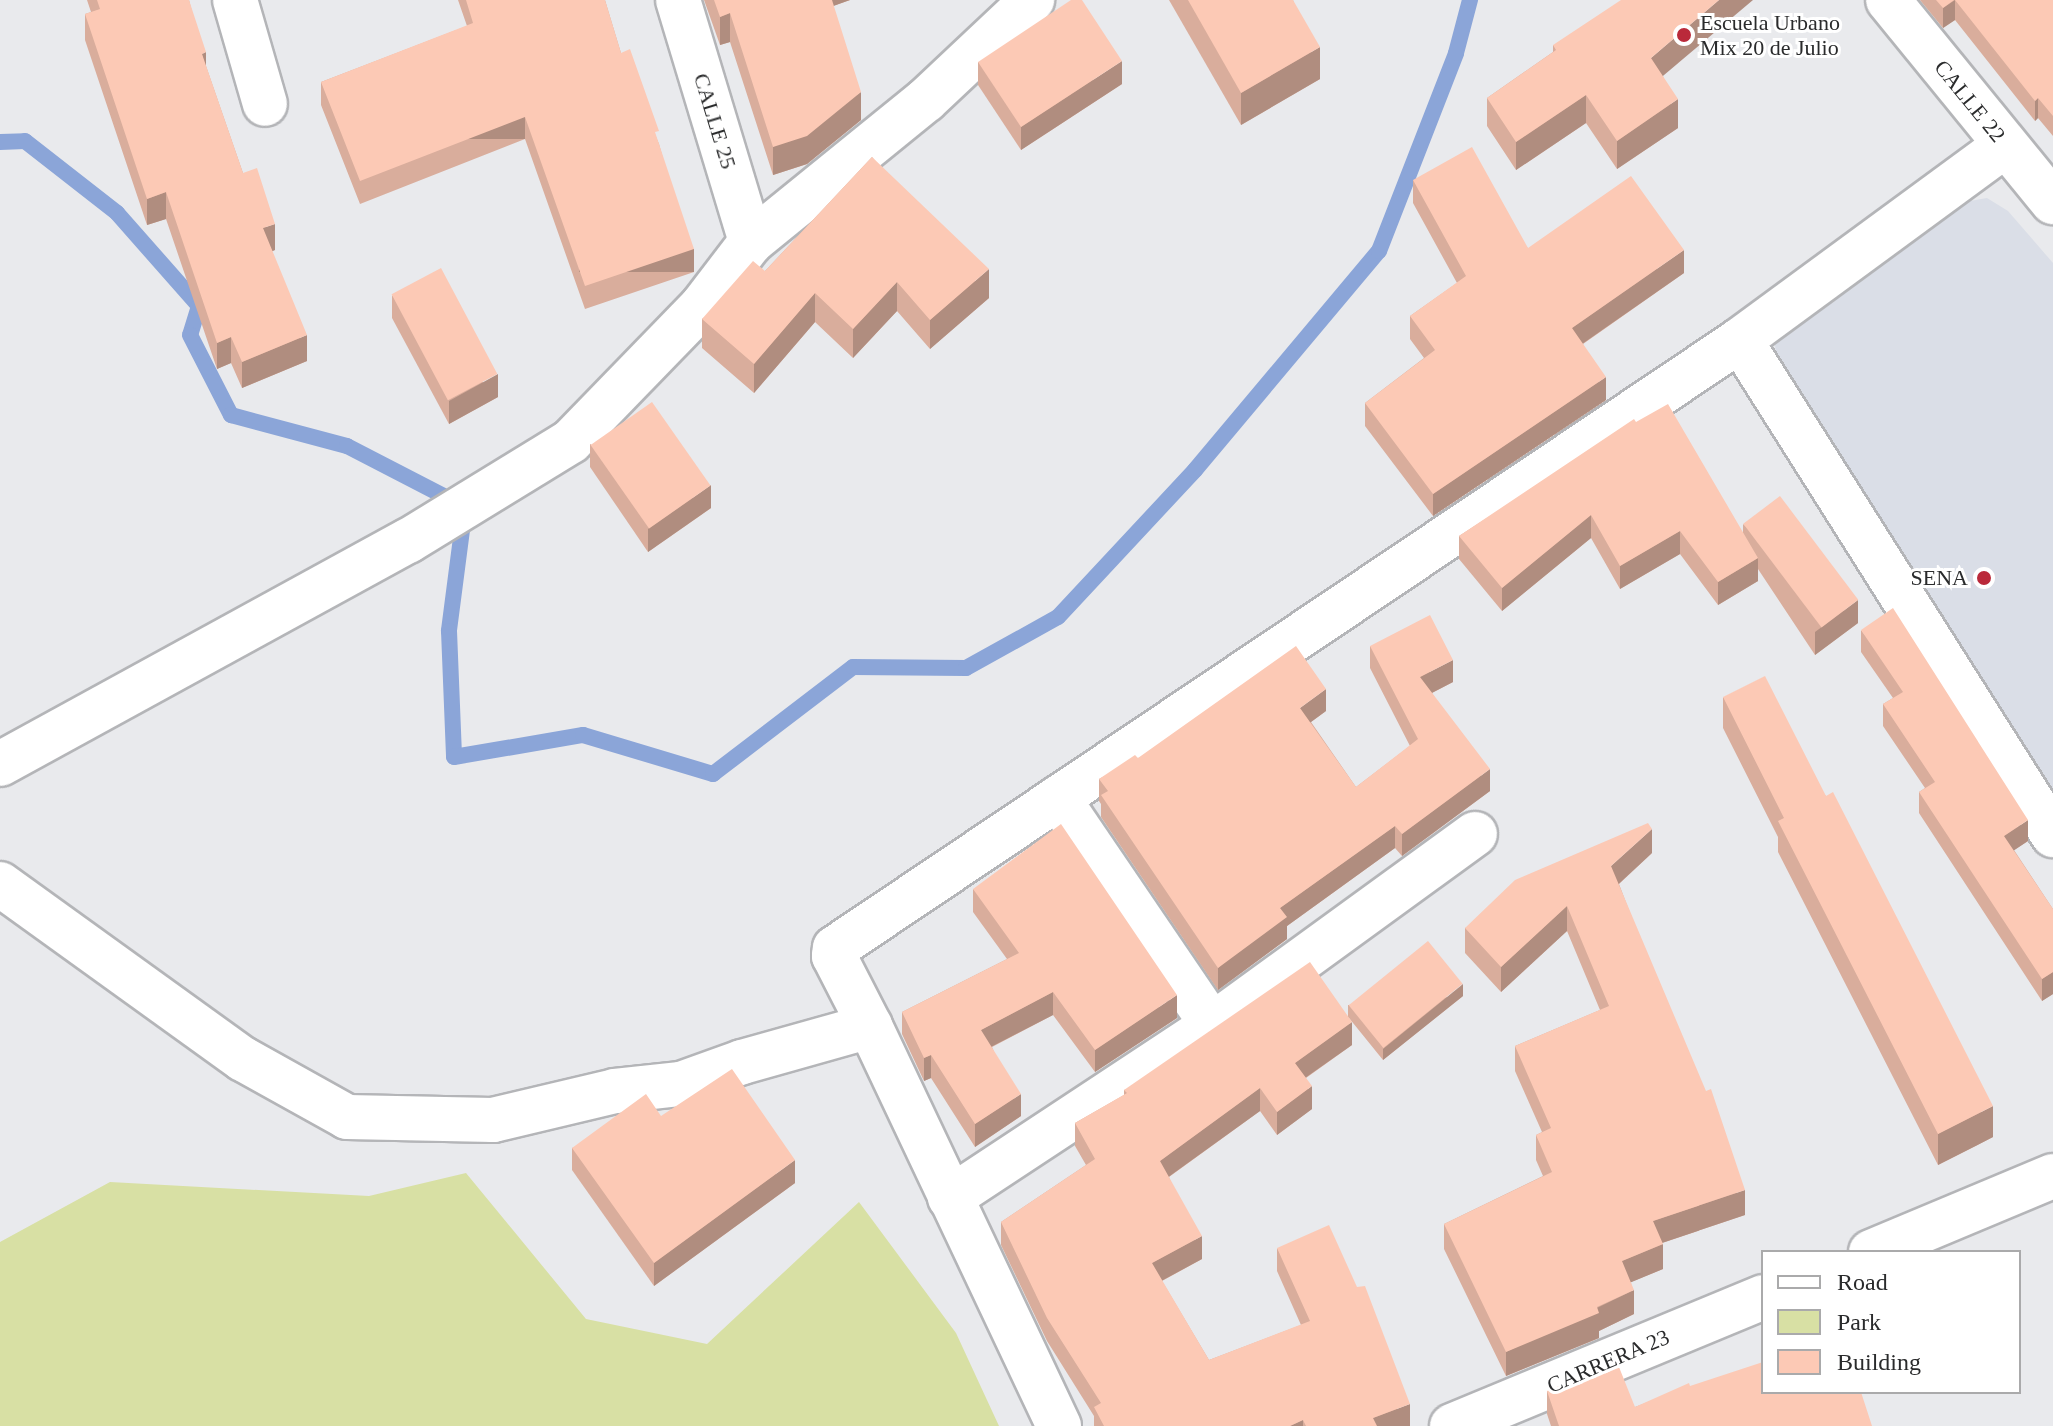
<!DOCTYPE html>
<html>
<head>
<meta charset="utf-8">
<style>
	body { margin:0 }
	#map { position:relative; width:2053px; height:1426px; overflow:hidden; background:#e9eaed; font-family:Georgia,serif }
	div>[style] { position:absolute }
	.built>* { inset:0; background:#dadee7 }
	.green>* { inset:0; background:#d8e0a4 }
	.stream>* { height:16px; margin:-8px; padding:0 8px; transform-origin:8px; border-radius:8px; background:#8ba5d8 }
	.roads { filter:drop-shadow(2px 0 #b4b5b8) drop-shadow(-2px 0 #b4b5b8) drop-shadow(0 2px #b4b5b8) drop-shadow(0 -2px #b4b5b8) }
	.street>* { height:44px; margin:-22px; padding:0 22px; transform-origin:22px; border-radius:22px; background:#fff }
	.wall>* { inset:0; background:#d9ad9c }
	.shaded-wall>* { inset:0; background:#b08d7f; transform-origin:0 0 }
	.building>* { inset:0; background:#fcc9b5; transform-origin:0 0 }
	.dots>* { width:22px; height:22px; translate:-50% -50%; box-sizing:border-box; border:4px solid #fff; border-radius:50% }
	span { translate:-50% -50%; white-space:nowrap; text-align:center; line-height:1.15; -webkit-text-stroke:6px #fff; paint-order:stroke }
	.poi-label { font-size:22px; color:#2a2b2c }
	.left { translate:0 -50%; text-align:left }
	.right { translate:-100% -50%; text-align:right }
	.street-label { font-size:22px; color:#2a2b2c }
	.legend { position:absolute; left:1761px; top:1250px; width:260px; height:144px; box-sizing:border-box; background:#fff; border:2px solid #aaaaab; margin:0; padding:10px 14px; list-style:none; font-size:24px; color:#2a2b2c }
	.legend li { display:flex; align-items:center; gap:16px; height:40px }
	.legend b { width:40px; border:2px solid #aaaaab }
</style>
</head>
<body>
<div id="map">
	<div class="built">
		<i style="clip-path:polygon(1987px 198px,2008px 211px,2053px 263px,2053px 803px,1776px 353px,1773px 331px,1783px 312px,1970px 201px)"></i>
	</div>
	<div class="green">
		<i style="clip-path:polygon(466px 1173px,586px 1319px,707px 1344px,859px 1202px,956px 1333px,999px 1426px,0 1426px,0 1242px,110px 1182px,369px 1196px)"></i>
	</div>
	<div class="stream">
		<i style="left:0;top:142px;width:25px;rotate:-2deg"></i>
		<i style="left:25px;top:141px;width:117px;rotate:38deg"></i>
		<i style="left:117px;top:213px;width:124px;rotate:48.6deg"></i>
		<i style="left:199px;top:306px;width:30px;rotate:107deg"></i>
		<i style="left:190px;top:335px;width:90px;rotate:62.9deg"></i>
		<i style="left:231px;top:415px;width:120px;rotate:15deg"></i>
		<i style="left:347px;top:446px;width:133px;rotate:27.3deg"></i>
		<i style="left:465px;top:507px;width:125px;rotate:97.4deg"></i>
		<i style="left:449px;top:631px;width:126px;rotate:87.7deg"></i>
		<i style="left:454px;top:757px;width:131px;rotate:-9.7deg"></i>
		<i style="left:583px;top:735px;width:136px;rotate:16.7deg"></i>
		<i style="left:713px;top:774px;width:176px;rotate:-37.4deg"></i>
		<i style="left:853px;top:667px;width:113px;rotate:0.5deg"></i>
		<i style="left:966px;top:668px;width:105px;rotate:-29deg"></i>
		<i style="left:1058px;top:617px;width:201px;rotate:-47deg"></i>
		<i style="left:1195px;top:470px;width:286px;rotate:-50deg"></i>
		<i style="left:1379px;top:251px;width:212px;rotate:-68.7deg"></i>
		<i style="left:1456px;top:53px;width:55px;rotate:-75.2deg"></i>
	</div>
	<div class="roads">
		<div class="street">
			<i style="left:235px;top:0;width:108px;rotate:73.9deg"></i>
			<i style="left:678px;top:0;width:253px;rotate:73.2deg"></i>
			<i style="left:1888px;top:0;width:261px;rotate:50.8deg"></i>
			<i style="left:1740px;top:340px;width:586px;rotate:57.69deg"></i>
			<i style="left:0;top:764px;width:465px;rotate:-28.7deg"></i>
			<i style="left:408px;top:541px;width:191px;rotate:-31.5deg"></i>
			<i style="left:571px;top:441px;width:188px;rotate:-45.9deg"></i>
			<i style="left:702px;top:306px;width:81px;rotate:-52.6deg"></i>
			<i style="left:751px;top:242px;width:225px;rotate:-39.1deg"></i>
			<i style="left:926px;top:100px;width:146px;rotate:-43.3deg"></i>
			<i style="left:1058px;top:798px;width:274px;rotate:55.8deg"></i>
			<i style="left:0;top:884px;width:299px;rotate:35.8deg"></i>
			<i style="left:243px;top:1059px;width:119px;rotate:29.1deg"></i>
			<i style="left:347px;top:1117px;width:146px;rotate:1.2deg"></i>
			<i style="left:493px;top:1120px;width:125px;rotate:-13.4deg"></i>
			<i style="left:615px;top:1091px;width:66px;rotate:-6.1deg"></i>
			<i style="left:681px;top:1084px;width:65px;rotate:-19.8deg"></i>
			<i style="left:742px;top:1062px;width:133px;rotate:-15.7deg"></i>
			<i style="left:950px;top:1198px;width:314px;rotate:-33.4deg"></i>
			<i style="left:1212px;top:1025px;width:325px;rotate:-36deg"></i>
			<i style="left:1871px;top:1252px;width:197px;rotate:-22.7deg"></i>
			<i style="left:1059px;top:1426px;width:442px;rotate:-115.3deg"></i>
			<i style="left:870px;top:1026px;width:79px;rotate:-117.2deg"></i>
			<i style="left:834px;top:956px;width:8px;rotate:-83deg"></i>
			<i style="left:835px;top:948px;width:1090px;rotate:-33.89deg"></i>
			<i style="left:1740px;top:340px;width:329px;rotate:-36.3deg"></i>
			<i style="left:1452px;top:1426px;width:337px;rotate:-22.5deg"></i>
		</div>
	</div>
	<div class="wall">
		<i style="clip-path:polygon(87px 0,189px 0,206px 66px,243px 173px,275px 250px,272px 251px,307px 361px,242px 388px,231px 363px,217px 369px,166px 219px,147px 225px,85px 40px,85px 14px,91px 12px)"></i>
		<i style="clip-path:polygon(458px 0,605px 0,621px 53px,659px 144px,694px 272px,585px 309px,525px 139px,360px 204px,321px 105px,321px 82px,467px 26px)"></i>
		<i style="clip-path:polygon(704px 0,850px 0,833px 6px,861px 120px,807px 164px,773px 175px,730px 42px,720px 45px)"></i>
		<i style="clip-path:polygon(1169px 0,1293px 0,1320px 79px,1241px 125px)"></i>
		<i style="clip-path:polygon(1920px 0,2053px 0,2053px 136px,2038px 118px,2035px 121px,1955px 20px,1943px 28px)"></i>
		<i style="clip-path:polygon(1553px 45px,1663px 76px,1678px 128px,1617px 169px,1586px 123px,1516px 170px,1487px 126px,1487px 98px,1553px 52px)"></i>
		<i style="clip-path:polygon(978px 62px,1122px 84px,1021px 150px,978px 85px)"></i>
		<i style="clip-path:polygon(872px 157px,989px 298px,930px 349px,897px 311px,853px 358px,815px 322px,754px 393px,702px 348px,702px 319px,765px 271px)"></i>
		<i style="clip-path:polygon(1413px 180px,1528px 248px,1684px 273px,1583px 344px,1606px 400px,1433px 516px,1365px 426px,1365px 403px,1424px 358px,1410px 339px,1410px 316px,1457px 283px,1413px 203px)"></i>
		<i style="clip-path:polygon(392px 295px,498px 397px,449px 424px,392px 318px)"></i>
		<i style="clip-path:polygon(1636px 422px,1743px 533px,1743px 524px,1858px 623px,1815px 655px,1758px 569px,1758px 581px,1718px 605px,1680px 554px,1620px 589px,1591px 538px,1502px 611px,1459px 559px,1459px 536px)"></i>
		<i style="clip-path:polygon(590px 444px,711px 508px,648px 552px,590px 467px)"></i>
		<i style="clip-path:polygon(1861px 630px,2028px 841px,2014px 850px,2053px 909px,2053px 994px,2042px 1001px,1919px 813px,1919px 792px,1925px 788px,1883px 726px,1883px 704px,1893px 698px,1861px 652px)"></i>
		<i style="clip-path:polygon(1370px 646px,1453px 682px,1432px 693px,1490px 791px,1402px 856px,1395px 848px,1287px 926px,1287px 939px,1218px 990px,1101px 817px,1101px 804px,1099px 801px,1099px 779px,1138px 758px,1326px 711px,1311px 722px,1356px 787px,1410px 746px,1370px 668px)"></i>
		<i style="clip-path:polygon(1723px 697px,1826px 796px,1993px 1137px,1938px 1165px,1778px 852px,1778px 837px,1723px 728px)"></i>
		<i style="clip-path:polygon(1652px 853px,1619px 884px,1745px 1215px,1662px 1243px,1663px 1269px,1631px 1282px,1634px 1314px,1599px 1331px,1599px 1338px,1506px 1376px,1444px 1249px,1444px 1224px,1543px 1176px,1536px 1160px,1536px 1135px,1542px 1132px,1515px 1071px,1515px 1046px,1600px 1010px,1567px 931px,1501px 992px,1465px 953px,1465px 928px)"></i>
		<i style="clip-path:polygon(973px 889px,1177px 1018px,1095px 1072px,1053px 1015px,992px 1047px,1021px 1116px,975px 1147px,931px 1078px,924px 1081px,902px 1034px,902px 1012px,1007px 959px,973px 912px)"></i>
		<i style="clip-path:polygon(1463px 996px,1383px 1060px,1349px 1018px,1352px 1045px,1306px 1078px,1312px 1109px,1277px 1135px,1260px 1111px,1169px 1177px,1202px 1259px,1162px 1281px,1209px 1360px,1301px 1325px,1277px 1271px,1277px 1248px,1410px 1426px,1094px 1426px,1094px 1416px,1047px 1341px,1001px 1245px,1001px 1222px,1086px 1165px,1075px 1146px,1075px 1123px,1124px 1095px,1124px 1090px,1348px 1017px,1348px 1005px)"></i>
		<i style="clip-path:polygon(661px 1116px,795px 1183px,654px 1286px,572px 1170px,572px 1148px)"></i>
		<i style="clip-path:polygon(1690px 1386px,1872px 1426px,1551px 1426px,1547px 1414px,1547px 1391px,1635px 1407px)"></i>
	</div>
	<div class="shaded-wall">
		<i style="clip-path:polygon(825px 0,850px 0,825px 9px)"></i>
		<i style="clip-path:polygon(1719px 0,1753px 0,1651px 86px,1651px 58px)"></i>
		<i style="clip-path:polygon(1955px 0,1955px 20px,1943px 28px,1943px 8px)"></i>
		<i style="clip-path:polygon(730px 13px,730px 42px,720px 45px,720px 17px)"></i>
		<i style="clip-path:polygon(1320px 47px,1320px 79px,1241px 125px,1241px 93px)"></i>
		<i style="clip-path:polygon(206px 52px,206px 79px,202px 54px)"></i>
		<i style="clip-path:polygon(1122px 61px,1122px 84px,1021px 150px,1021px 127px)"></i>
		<i style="clip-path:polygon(861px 92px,861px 120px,807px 164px,773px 175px,773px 147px)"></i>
		<i style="clip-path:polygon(1586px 95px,1586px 123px,1516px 170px,1516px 142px)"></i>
		<i style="clip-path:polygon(2038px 98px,2038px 118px,2035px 121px,2035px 101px)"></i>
		<i style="clip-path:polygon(1678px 99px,1678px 128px,1617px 169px,1617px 141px)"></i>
		<i style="left:525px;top:117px;width:22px;height:177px;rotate:90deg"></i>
		<i style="clip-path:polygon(166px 192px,166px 219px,147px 225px,147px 199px)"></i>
		<i style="clip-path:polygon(275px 224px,275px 250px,263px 255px,263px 228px)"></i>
		<i style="left:694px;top:249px;width:23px;height:115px;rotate:90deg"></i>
		<i style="clip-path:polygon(1684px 250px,1684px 273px,1572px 351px,1572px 328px)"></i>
		<i style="clip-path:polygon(989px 269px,989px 298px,930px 349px,930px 320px)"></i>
		<i style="clip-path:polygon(897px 282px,897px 311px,853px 358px,853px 329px)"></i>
		<i style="clip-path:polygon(815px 293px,815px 322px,754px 393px,754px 364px)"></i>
		<i style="clip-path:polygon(307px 335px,307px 361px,242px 388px,242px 362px)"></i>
		<i style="clip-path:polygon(231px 337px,231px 363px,217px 369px,217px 343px)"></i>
		<i style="clip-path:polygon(498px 374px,498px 397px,449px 424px,449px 401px)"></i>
		<i style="clip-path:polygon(1606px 377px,1606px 400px,1433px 516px,1433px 494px)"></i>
		<i style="clip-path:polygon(711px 485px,711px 508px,648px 552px,648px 529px)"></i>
		<i style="clip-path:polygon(1591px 515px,1591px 538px,1502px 611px,1502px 588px)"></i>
		<i style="clip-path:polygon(1680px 531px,1680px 554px,1620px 589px,1620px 566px)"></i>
		<i style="clip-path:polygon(1758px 558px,1758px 581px,1718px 605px,1718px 582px)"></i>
		<i style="clip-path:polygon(1858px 600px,1858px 623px,1815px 655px,1815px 632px)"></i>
		<i style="clip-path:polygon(1453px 660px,1453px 682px,1420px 699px,1420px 677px)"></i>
		<i style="clip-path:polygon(1326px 689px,1326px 711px,1300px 730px,1300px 708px)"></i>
		<i style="clip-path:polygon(1490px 769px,1490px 791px,1402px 856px,1402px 834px)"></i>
		<i style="clip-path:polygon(2028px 820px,2028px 841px,2004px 857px,2004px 836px)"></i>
		<i style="clip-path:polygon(1395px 826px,1395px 848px,1287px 926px,1287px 939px,1218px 990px,1218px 968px,1280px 908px)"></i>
		<i style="clip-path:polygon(1652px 829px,1652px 853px,1611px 891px,1611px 866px)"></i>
		<i style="clip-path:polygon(1567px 906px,1567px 931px,1501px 992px,1501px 967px)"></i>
		<i style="clip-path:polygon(2053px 972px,2053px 994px,2042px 1001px,2042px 979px)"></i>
		<i style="clip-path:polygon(1463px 984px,1463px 996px,1383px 1060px,1383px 1049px)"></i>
		<i style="clip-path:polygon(1053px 992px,1053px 1015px,981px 1052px,981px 1030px)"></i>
		<i style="clip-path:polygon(1177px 995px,1177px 1018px,1095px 1072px,1095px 1050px)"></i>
		<i style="clip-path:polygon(1352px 1022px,1352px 1045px,1295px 1085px,1295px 1063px)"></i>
		<i style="clip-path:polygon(931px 1055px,931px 1078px,924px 1081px,924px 1058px)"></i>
		<i style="clip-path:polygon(1312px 1086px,1312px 1109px,1277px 1135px,1277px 1112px)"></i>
		<i style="clip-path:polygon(1260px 1088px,1260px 1111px,1160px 1183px,1160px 1161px)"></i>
		<i style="clip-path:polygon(1021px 1094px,1021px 1116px,975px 1147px,975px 1124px)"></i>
		<i style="clip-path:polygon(1993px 1106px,1993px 1137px,1938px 1165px,1938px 1134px)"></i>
		<i style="clip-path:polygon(795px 1160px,795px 1183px,654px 1286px,654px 1263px)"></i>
		<i style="clip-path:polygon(1745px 1190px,1745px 1215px,1653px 1246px,1653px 1221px)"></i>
		<i style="clip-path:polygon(1202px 1236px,1202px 1259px,1152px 1286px,1152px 1263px)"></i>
		<i style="clip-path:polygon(1663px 1244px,1663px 1269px,1622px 1286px,1622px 1261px)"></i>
		<i style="clip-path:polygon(1634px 1290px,1634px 1314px,1599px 1331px,1599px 1338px,1506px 1376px,1506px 1352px)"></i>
		<i style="clip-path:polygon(1410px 1404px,1410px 1426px,1373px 1426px,1373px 1418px)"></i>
		<i style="clip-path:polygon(1303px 1420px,1303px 1426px,1290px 1426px)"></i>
	</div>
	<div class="building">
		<i style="clip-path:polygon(97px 0,189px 0,206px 52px,202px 54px,243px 173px,257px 168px,275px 224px,263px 228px,307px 335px,242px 362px,231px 337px,217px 343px,166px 192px,147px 199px,85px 14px,100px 9px)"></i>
		<i style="clip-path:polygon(466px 0,605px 0,621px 53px,630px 49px,659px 131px,655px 132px,694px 249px,585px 286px,525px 117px,360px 181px,321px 82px,473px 23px)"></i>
		<i style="clip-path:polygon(714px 0,832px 0,861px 92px,807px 136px,773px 147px,730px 13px,720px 17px)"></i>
		<i style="clip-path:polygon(1071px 0,1082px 0,1122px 61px,1021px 127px,978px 62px)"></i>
		<i style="clip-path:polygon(1188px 0,1293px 0,1320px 47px,1241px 93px)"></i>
		<i style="clip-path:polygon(1621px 0,1719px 0,1651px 58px,1678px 99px,1617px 141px,1586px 95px,1516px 142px,1487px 98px,1556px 50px,1553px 45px)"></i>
		<i style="clip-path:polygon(1936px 0,1954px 0,1943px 8px)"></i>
		<i style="clip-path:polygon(1955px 0,2053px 0,2053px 116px,2038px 98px,2035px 101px)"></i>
		<i style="clip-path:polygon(1472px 147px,1528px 248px,1631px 176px,1684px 250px,1572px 328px,1606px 377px,1433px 494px,1365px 403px,1435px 350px,1410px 316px,1466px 276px,1413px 180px)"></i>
		<i style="clip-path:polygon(872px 157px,989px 269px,930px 320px,897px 282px,853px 329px,815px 293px,754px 364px,702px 319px,753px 261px,765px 271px)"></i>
		<i style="left:441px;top:268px;width:120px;height:56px;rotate:62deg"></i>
		<i style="left:652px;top:402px;width:102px;height:75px;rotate:55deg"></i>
		<i style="clip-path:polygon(1668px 404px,1758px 558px,1718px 582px,1680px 531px,1620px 566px,1591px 515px,1502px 588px,1459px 536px,1634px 419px,1636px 422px)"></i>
		<i style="left:1780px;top:496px;width:130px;height:46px;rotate:53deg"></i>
		<i style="clip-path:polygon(1893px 608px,2028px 820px,2004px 836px,2053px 909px,2053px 972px,2042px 979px,1919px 792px,1935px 782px,1883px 704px,1903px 692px,1861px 630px)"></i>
		<i style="clip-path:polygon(1430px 615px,1453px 660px,1420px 677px,1490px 769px,1402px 834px,1395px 826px,1280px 908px,1287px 917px,1218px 968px,1101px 795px,1108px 791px,1099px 779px,1135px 755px,1138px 758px,1296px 646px,1326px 689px,1300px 708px,1356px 787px,1418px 739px,1370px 646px)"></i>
		<i style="clip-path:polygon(1765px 676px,1826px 796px,1833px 792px,1993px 1106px,1938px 1134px,1778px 821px,1784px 818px,1723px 697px)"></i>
		<i style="clip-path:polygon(1648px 823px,1652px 829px,1611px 866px,1706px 1091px,1711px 1089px,1745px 1190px,1653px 1221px,1663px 1244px,1622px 1261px,1634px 1290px,1597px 1307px,1599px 1313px,1506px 1352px,1444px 1224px,1552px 1172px,1536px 1135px,1551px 1128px,1515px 1046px,1609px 1006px,1567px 906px,1501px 967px,1465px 928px,1515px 880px)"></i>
		<i style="clip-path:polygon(1061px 824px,1177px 995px,1095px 1050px,1053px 992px,981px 1030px,1021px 1094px,975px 1124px,931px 1055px,924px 1058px,902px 1012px,1019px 953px,973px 889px)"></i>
		<i style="left:1428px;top:941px;width:55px;height:102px;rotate:51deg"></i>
		<i style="clip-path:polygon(1310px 962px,1352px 1022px,1295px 1063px,1312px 1086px,1277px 1112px,1260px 1088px,1160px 1161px,1202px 1236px,1152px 1263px,1209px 1360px,1310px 1321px,1277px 1248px,1329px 1225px,1357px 1287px,1365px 1286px,1410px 1404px,1373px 1418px,1377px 1426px,1306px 1426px,1303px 1420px,1290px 1426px,1104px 1426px,1094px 1407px,1101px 1403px,1047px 1318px,1001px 1222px,1095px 1159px,1075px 1123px,1127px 1093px,1124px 1090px)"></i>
		<i style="clip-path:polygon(732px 1069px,795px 1160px,654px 1263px,572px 1148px,646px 1094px,661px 1116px)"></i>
		<i style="clip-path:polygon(1617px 1362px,1635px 1407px,1689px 1383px,1690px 1386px,1763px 1362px,1763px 1392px,1861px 1392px,1872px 1426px,1559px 1426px,1547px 1391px)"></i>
	</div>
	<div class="dots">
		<i style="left:1684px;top:35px;background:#ba293a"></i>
		<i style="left:1984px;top:578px;background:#ba293a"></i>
	</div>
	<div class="poi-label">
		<span class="left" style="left:1700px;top:35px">Escuela Urbano<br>Mix 20 de Julio</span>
		<span class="right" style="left:1968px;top:578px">SENA</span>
	</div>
	<div class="street-label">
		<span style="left:1970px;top:101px;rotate:51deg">CALLE 22</span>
		<span style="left:715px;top:121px;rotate:73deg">CALLE 25</span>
		<span style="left:1608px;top:1361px;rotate:-23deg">CARRERA 23</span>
	</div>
	<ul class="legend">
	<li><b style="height:10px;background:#fff"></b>Road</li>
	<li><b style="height:22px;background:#d8e0a4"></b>Park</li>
	<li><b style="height:22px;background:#fcc9b5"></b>Building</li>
	</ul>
</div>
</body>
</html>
